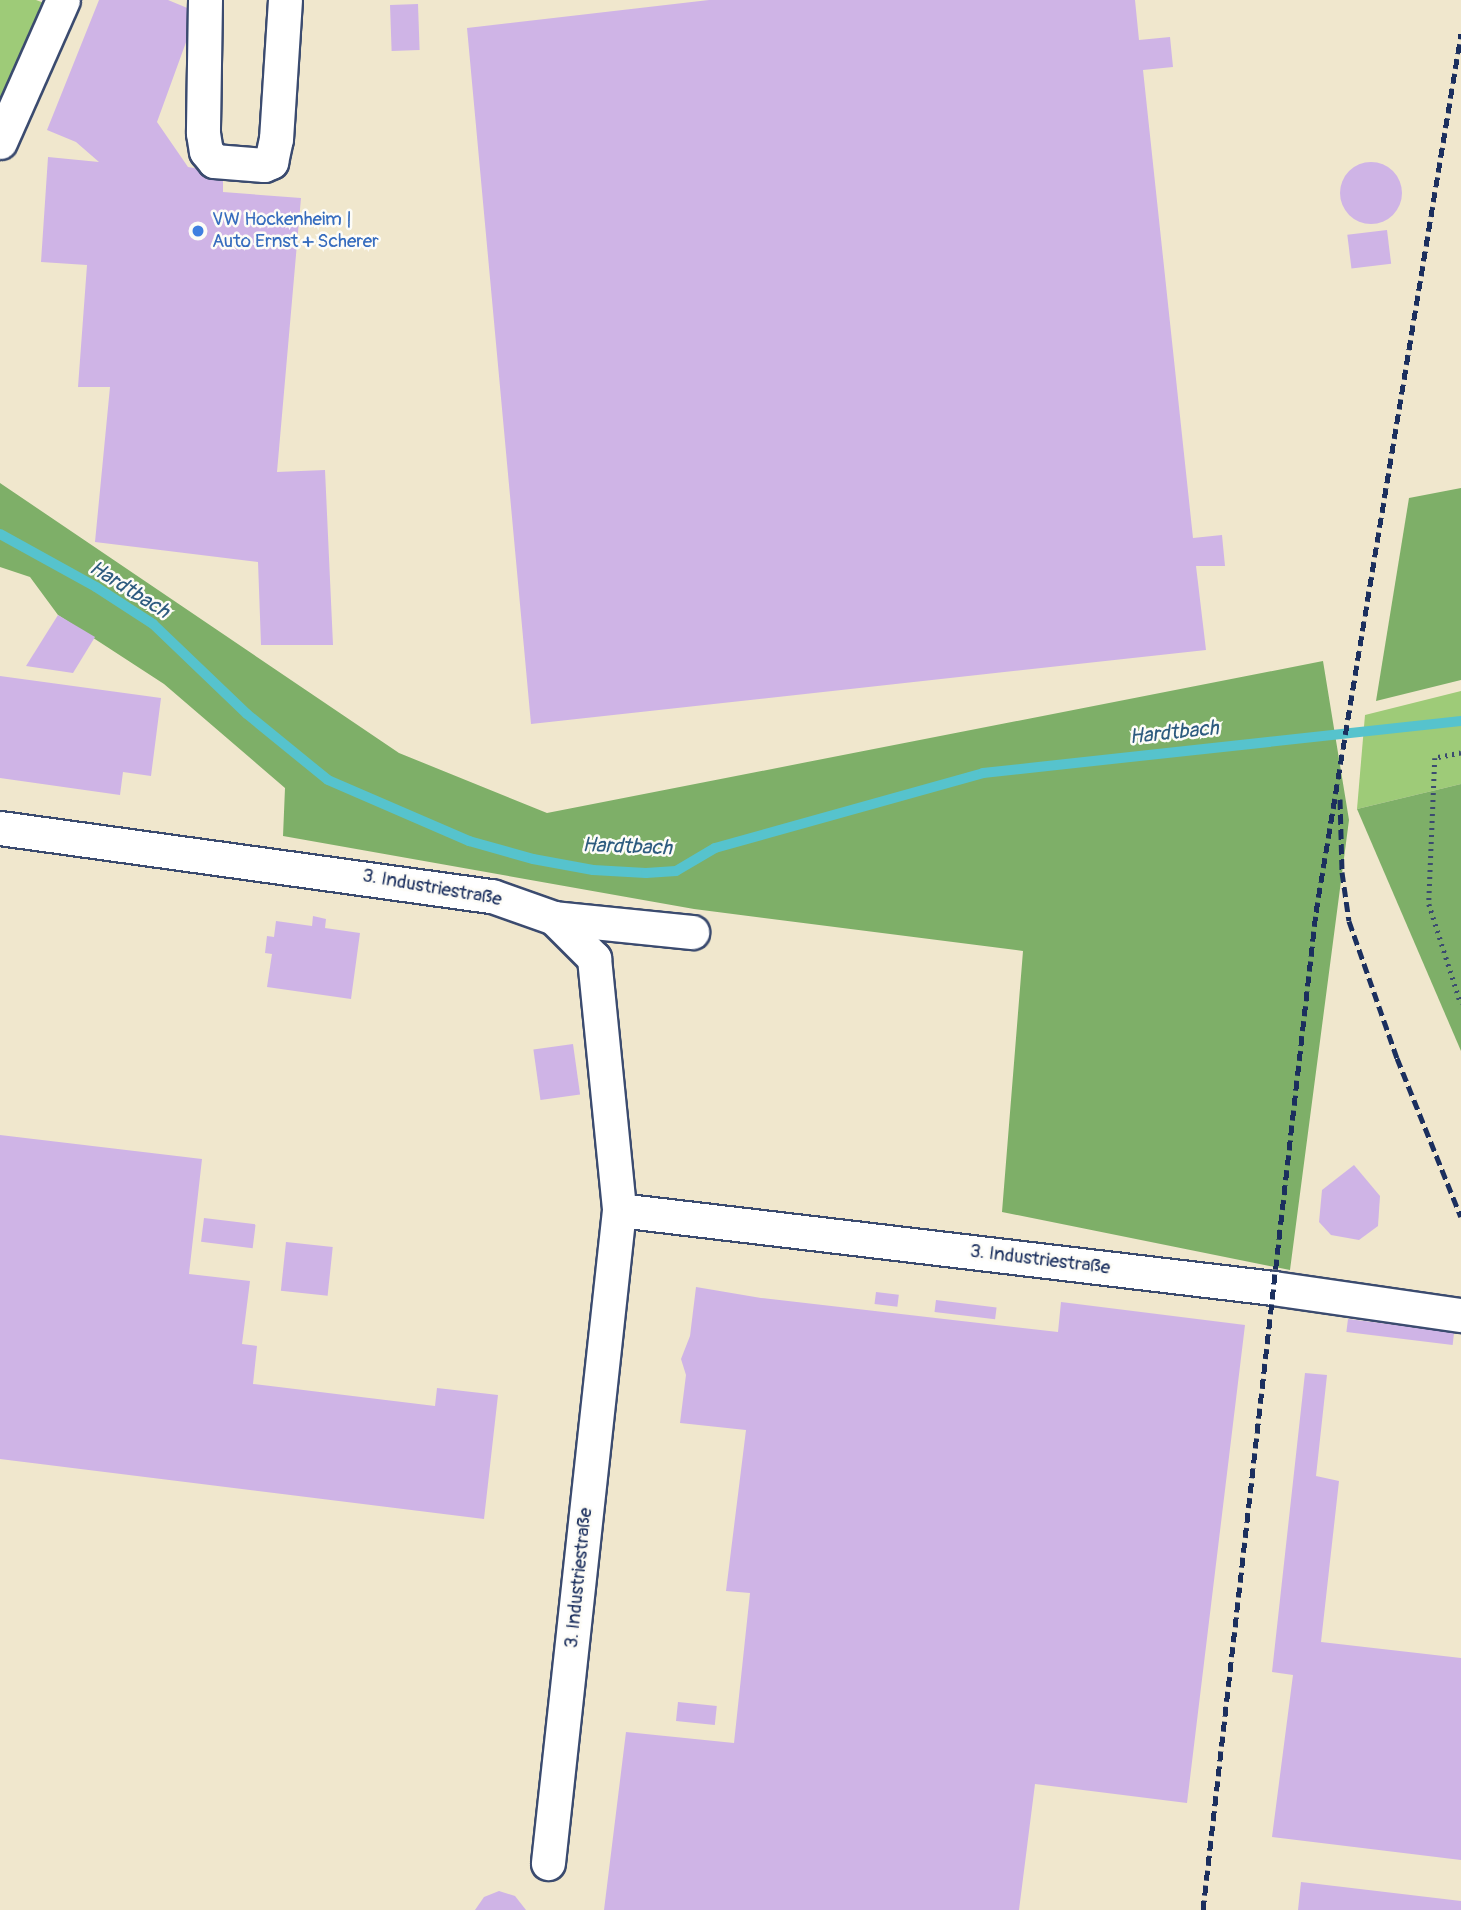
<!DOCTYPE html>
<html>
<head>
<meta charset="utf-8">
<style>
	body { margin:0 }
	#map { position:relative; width:1461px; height:1910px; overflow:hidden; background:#f0e7cd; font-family:Pangolin,sans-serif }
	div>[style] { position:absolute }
	.green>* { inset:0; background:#9ecb78 }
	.forest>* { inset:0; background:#7eaf68 }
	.stream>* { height:10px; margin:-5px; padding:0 5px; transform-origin:5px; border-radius:5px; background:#56c3cd }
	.building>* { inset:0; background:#cfb4e6; transform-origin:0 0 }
	.round { border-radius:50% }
	.path>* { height:4.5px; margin-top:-2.25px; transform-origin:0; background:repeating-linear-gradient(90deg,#3b4b6f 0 2px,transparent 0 7px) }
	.roads { filter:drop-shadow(2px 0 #3b4b6f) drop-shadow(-2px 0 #3b4b6f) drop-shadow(0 2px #3b4b6f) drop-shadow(0 -2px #3b4b6f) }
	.minor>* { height:33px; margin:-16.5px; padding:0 16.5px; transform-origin:16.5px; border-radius:16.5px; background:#fff }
	.rail>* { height:5px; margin-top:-2.5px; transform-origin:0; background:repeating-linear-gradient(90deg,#1b2f5e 0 10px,transparent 0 15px) }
	.dots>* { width:19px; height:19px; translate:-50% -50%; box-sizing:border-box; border:4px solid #fdfcf7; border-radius:50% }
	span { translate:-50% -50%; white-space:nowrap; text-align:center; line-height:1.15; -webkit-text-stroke:5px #fdfcf7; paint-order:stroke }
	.shop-label { font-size:19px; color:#366cbe }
	.left { translate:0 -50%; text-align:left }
	.street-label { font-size:19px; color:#1b2f5e }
	.water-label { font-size:21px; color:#2d5b7f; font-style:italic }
</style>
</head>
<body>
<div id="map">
	<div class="green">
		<i style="clip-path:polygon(0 0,36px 0,47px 4px,0 107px)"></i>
		<i style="clip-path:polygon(1461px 691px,1461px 784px,1357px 809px,1365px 715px)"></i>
	</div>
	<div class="forest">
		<i style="clip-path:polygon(0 483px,399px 753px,547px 813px,1323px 661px,1349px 820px,1290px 1270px,1002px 1212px,1023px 951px,694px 909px,283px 836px,285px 788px,164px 684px,58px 615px,30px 577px,0 567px)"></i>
		<i style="clip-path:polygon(1461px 488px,1461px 680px,1376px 701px,1409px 498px)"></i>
		<i style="clip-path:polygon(1461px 784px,1461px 1051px,1357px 809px)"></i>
	</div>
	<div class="stream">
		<i style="left:0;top:534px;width:110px;rotate:28.9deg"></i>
		<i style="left:96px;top:587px;width:68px;rotate:33deg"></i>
		<i style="left:153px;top:624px;width:130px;rotate:43.8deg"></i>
		<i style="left:247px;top:714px;width:104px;rotate:39.2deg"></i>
		<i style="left:328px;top:780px;width:154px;rotate:23.4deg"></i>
		<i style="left:469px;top:841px;width:66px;rotate:15.7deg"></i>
		<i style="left:533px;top:859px;width:61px;rotate:10.4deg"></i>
		<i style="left:593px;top:870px;width:53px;rotate:3.2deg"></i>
		<i style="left:646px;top:873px;width:30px;rotate:-4deg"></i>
		<i style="left:676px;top:871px;width:45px;rotate:-30.5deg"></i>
		<i style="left:715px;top:848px;width:278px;rotate:-15.6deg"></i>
		<i style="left:983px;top:773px;width:481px;rotate:-6.2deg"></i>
	</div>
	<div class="building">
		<i style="clip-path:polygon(99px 0,168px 0,197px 12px,157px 122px,188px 167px,223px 173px,223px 192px,301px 198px,277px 472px,325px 470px,333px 645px,261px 645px,258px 562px,95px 542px,110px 387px,78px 387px,87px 265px,41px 262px,48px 157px,99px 162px,76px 142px,47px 130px)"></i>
		<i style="clip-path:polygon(709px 0,1135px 0,1139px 40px,1170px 37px,1173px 67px,1143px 70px,1193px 538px,1222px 535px,1225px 566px,1196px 566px,1206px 650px,531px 724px,467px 28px)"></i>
		<i style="left:418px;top:4px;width:46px;height:28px;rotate:88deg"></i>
		<i class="round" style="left:1340px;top:162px;width:62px;height:62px"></i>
		<i style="left:1387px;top:230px;width:34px;height:40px;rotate:83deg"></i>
		<i style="clip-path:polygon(58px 615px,95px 637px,73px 673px,26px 666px)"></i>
		<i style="clip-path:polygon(0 676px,161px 698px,151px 776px,123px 772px,120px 795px,0 778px)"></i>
		<i style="clip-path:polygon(313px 916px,326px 919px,325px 928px,360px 933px,351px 999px,267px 987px,272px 954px,265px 953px,267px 936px,274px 937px,276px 921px,312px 926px)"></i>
		<i style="left:573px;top:1044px;width:51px;height:40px;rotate:82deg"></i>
		<i style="clip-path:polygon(0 1135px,202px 1159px,189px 1274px,250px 1281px,242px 1344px,257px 1346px,253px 1384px,435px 1406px,437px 1388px,498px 1395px,484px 1519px,0 1459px)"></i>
		<i style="clip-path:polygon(1354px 1165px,1380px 1196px,1378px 1226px,1359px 1240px,1331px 1235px,1319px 1222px,1322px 1190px)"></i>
		<i style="left:204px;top:1218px;width:52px;height:24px;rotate:7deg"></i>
		<i style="left:286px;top:1242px;width:47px;height:49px;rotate:6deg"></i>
		<i style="clip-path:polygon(696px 1287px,761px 1298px,1058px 1332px,1061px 1302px,1245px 1325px,1187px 1803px,1035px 1784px,1019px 1910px,604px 1910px,626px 1732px,734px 1743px,750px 1593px,726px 1591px,746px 1430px,680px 1423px,686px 1375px,681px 1359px,690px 1336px)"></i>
		<i style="left:876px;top:1292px;width:23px;height:12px;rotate:7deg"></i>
		<i style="left:936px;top:1300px;width:61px;height:12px;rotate:7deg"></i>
		<i style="left:1348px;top:1319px;width:107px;height:13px;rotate:7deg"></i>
		<i style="clip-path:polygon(1305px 1373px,1327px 1375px,1316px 1476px,1339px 1481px,1321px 1642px,1461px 1658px,1461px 1860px,1272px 1837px,1293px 1675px,1272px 1672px)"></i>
		<i style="left:678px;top:1702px;width:39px;height:19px;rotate:6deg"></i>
		<i style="clip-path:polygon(1301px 1882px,1461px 1901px,1461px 1910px,1298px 1910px)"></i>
		<i style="clip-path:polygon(499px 1891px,515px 1896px,526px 1910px,475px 1910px,484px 1897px)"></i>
	</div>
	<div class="path">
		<i style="left:1461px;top:753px;width:26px;rotate:169deg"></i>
		<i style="left:1435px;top:758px;width:146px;rotate:92.4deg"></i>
		<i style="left:1429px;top:904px;width:105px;rotate:72.3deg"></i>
	</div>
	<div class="roads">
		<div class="minor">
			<i style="left:205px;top:0;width:133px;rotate:90.9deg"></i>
			<i style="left:203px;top:133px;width:18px;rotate:81deg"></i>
			<i style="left:206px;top:151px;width:13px;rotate:51deg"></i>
			<i style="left:214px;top:161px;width:50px;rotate:4.6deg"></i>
			<i style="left:264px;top:165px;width:8px;rotate:-23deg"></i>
			<i style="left:271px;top:162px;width:24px;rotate:-78deg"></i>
			<i style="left:276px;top:139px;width:139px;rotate:-86.3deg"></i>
			<i style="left:0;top:142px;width:155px;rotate:-66.1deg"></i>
			<i style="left:0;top:828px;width:497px;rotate:7.9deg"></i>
			<i style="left:492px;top:896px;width:66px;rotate:19.5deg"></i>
			<i style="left:554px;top:918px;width:57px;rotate:45deg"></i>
			<i style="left:594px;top:958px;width:253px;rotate:84.3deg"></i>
			<i style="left:619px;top:1210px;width:657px;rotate:96.21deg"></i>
			<i style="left:554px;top:918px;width:139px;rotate:5.8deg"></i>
			<i style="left:619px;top:1210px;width:659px;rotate:6.8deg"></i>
			<i style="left:1273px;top:1288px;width:190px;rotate:8.2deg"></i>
		</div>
	</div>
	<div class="rail">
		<i style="left:1340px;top:799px;width:73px;rotate:88.4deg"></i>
		<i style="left:1342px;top:872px;width:49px;rotate:81.9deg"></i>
		<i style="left:1349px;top:921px;width:145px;rotate:70.7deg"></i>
		<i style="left:1397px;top:1058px;width:171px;rotate:68.1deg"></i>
		<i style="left:1203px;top:1910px;width:1004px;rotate:-83.54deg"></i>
		<i style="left:1316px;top:912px;width:890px;rotate:-80.62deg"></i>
	</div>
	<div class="dots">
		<i style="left:198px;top:231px;background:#3f7fe0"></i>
	</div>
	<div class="shop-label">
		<span class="left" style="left:212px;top:231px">VW Hockenheim |<br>Auto Ernst + Scherer</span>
	</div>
	<div class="street-label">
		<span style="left:432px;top:888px;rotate:10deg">3. Industriestraße</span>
		<span style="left:1040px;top:1260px;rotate:7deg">3. Industriestraße</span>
		<span style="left:579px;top:1578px;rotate:-84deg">3. Industriestraße</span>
	</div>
	<div class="water-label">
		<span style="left:129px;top:590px;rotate:32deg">Hardtbach</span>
		<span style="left:1174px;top:733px;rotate:-6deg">Hardtbach</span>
		<span style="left:627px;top:847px;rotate:2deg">Hardtbach</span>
	</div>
</div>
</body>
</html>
